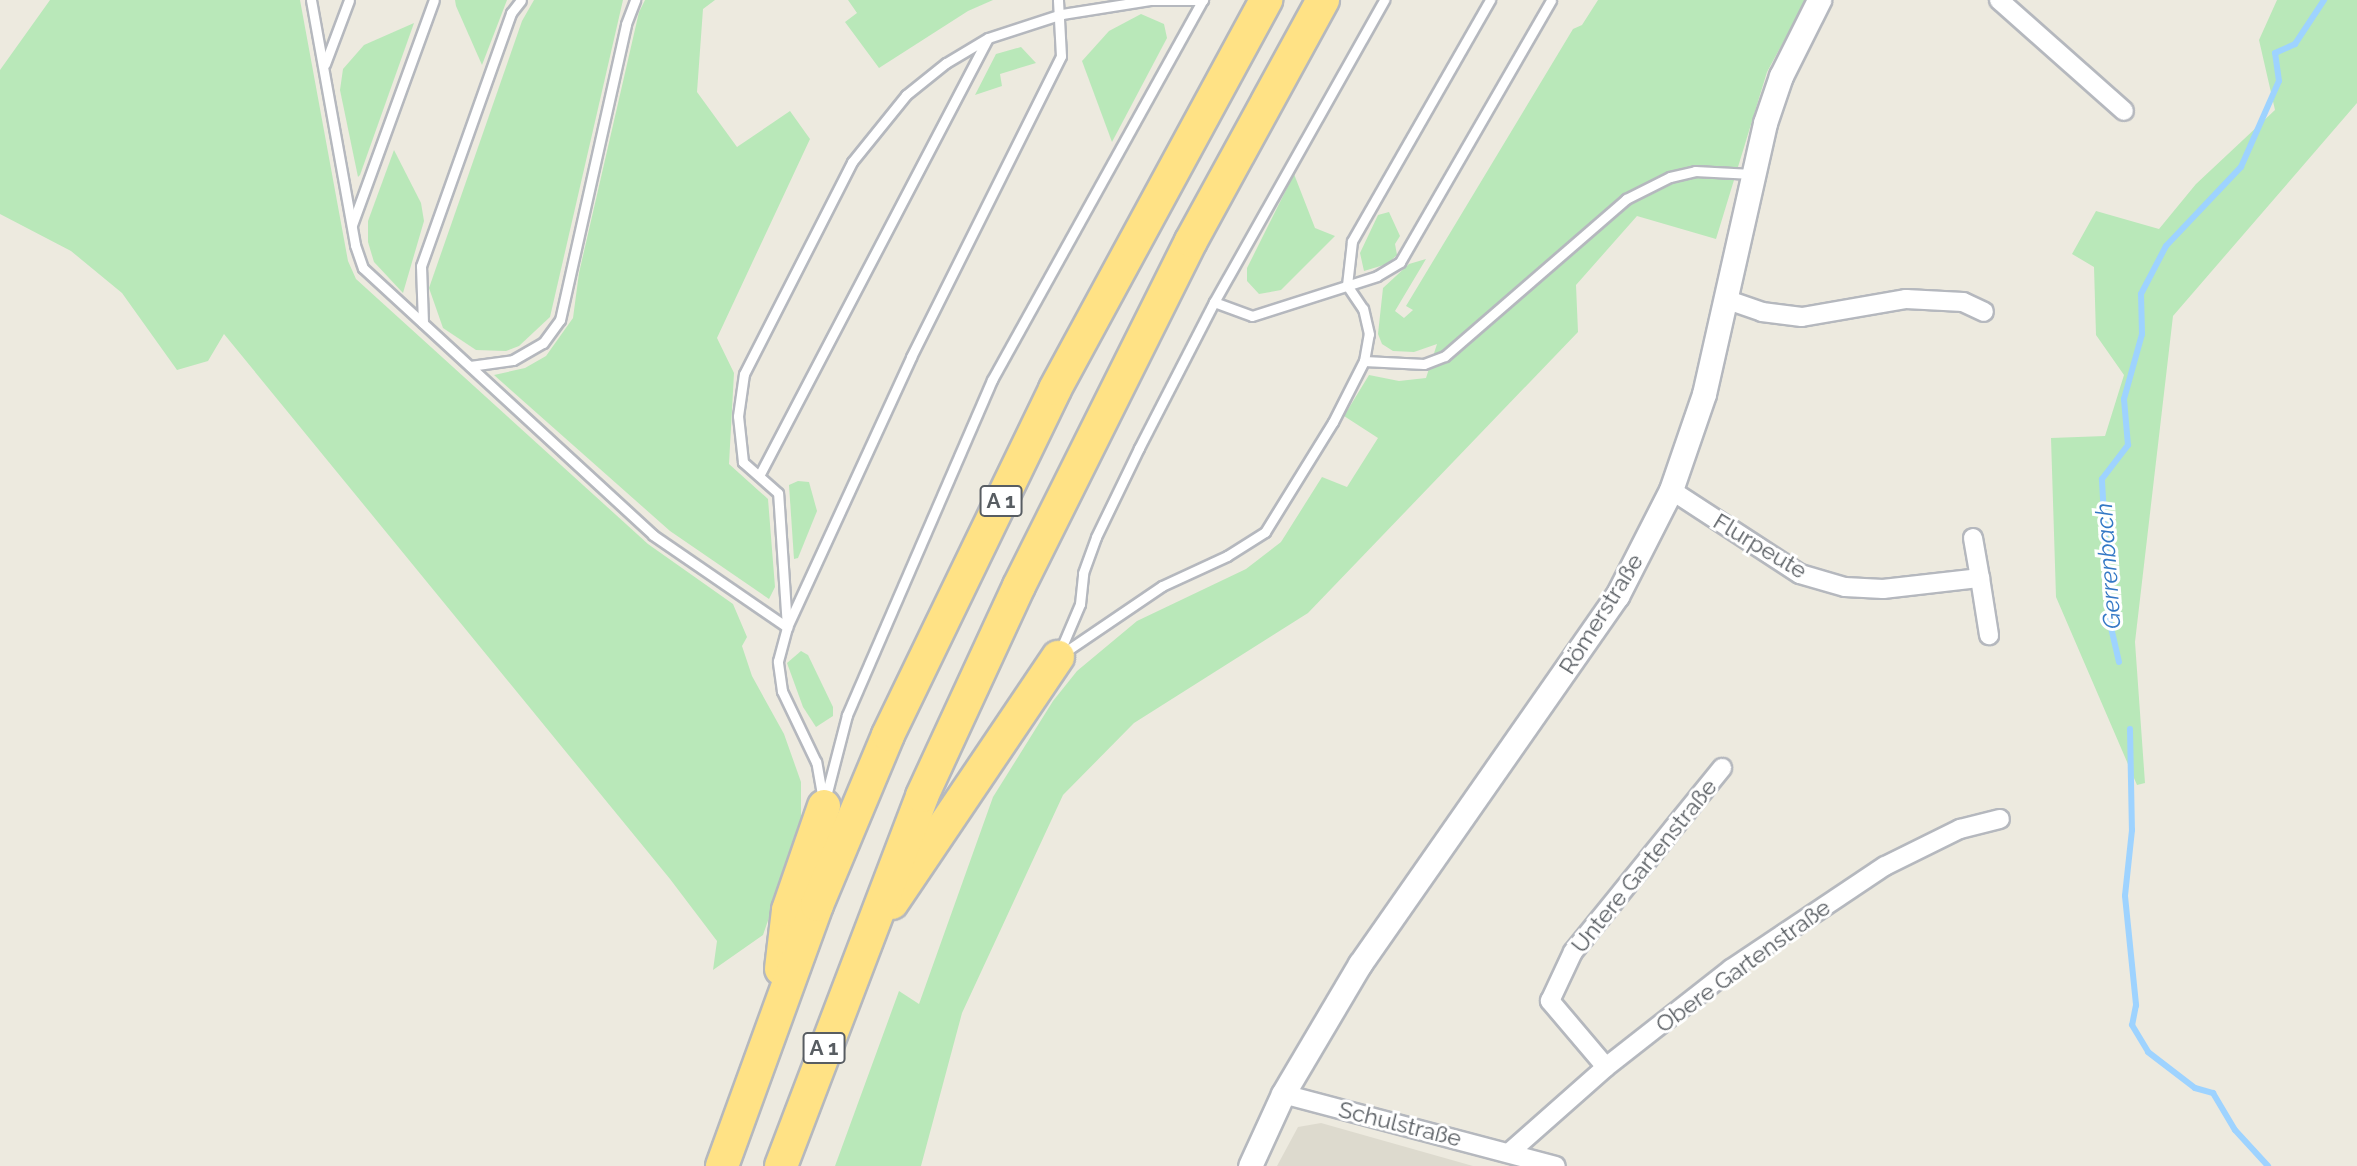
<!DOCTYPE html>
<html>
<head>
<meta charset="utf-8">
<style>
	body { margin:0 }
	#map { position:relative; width:2357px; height:1166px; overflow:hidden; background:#edeadf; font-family:Raleway,sans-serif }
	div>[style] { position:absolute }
	.education>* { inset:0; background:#dddace }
	.green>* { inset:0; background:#b9e8b9 }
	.stream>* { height:6px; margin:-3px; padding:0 3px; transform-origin:3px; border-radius:3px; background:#9ed3ff }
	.roads { filter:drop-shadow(2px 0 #b5b8be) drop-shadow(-2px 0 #b5b8be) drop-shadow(0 2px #b5b8be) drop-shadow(0 -2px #b5b8be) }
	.service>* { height:9px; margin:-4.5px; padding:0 4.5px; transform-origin:4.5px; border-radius:4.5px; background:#fff }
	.minor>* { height:18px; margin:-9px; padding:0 9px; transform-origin:9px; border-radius:9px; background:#fff }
	.tertiary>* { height:23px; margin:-11.5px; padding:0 11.5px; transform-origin:11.5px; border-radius:11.5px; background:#fff }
	.motorway>* { height:32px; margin:-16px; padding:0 16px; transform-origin:16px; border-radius:16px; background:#ffe285 }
	span { translate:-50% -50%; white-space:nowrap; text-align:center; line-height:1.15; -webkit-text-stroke:6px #fff; paint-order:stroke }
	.shield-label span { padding:2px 5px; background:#fff; border:2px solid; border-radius:5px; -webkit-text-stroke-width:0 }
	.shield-label { font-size:21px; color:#585d62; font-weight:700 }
	.street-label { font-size:23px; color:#585d62 }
	.water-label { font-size:24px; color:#3378c5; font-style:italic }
</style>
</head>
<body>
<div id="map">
	<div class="education">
		<i style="clip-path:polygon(1321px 1123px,1473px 1166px,1277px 1166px,1298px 1127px)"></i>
	</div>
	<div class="green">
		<i style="clip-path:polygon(50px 0,300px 0,348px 261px,356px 279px,648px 544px,733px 604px,747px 637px,742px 646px,752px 676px,784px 734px,801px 782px,801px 825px,763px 935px,713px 970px,717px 941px,670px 879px,224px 334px,208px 361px,177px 370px,122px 293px,71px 251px,0 214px,0 70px)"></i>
		<i style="clip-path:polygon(455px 0,507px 0,482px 65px,456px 6px)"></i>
		<i style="clip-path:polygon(534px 0,623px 0,550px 317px,519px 346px,506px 351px,476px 350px,443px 328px,429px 288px,522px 21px)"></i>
		<i style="clip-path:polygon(645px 0,715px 0,703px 9px,697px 92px,737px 147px,790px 111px,810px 139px,717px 338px,734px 373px,729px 464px,768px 499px,775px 587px,769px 599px,670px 531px,494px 375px,525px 368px,546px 356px,573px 318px,579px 273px,639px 12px)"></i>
		<i style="clip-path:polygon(848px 0,993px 0,968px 11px,879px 68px,845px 22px,857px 13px)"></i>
		<i style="clip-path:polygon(1598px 0,1806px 0,1767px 72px,1716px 239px,1637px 216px,1576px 285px,1578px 332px,1308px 613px,1134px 723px,1063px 795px,962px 1013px,921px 1166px,835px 1166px,899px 991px,919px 1004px,993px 797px,1053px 701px,1077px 671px,1137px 621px,1246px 569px,1281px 542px,1322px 477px,1347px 487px,1378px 438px,1344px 416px,1369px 375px,1399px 381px,1426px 378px,1437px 344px,1414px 352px,1393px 351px,1382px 344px,1378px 334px,1383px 288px,1409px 264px,1426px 259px,1395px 311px,1404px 318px,1413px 310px,1406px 306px,1573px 29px,1582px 25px)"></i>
		<i style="clip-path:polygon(2277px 0,2357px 0,2357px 103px,2173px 316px,2135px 642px,2145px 783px,2137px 785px,2056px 597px,2051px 438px,2105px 436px,2124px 375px,2096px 335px,2094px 267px,2072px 254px,2096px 211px,2159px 229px,2196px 184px,2275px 110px,2259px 40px)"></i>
		<i style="clip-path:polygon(1141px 14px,1164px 24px,1167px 38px,1112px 142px,1082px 61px,1109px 31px)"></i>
		<i style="clip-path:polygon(414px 23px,360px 175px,358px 177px,340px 90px,343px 69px,364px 45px)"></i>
		<i style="clip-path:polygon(1021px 47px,1036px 63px,1000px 74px,1002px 86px,975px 95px,996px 54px)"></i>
		<i style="clip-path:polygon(394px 150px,421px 203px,424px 221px,403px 293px,374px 262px,368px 242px,368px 221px)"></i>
		<i style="clip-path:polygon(1294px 174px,1315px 228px,1335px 236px,1281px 290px,1259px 294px,1247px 281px,1247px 268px)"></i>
		<i style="clip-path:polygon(1389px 212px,1400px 236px,1395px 244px,1397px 255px,1387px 264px,1364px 271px,1360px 253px,1378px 215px)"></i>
		<i style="clip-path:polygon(798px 481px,809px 482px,817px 511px,798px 558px,794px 559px,789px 485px)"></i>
		<i style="clip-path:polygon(801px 651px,808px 655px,833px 707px,833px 716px,816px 727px,803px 707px,787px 663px)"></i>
	</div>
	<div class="stream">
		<i style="left:2119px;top:662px;width:39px;rotate:-103deg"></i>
		<i style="left:2110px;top:624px;width:145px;rotate:-93.2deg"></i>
		<i style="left:2102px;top:479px;width:43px;rotate:-52.6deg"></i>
		<i style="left:2128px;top:445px;width:46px;rotate:-95deg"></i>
		<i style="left:2124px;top:399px;width:67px;rotate:-74.5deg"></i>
		<i style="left:2142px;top:334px;width:40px;rotate:-91.4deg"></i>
		<i style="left:2141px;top:294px;width:54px;rotate:-62.5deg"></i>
		<i style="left:2166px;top:246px;width:109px;rotate:-46.5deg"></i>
		<i style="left:2241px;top:167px;width:94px;rotate:-66.2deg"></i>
		<i style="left:2279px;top:81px;width:28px;rotate:-98deg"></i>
		<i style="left:2275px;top:53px;width:22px;rotate:-24deg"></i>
		<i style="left:2295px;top:44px;width:53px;rotate:-56.6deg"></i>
		<i style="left:2130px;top:729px;width:101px;rotate:88.9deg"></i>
		<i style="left:2132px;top:830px;width:66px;rotate:96.1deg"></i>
		<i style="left:2125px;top:896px;width:110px;rotate:84.2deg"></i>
		<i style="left:2136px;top:1005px;width:20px;rotate:101deg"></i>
		<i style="left:2132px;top:1025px;width:31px;rotate:59deg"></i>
		<i style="left:2148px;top:1052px;width:59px;rotate:37.5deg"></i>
		<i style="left:2195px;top:1088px;width:19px;rotate:16deg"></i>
		<i style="left:2213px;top:1093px;width:43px;rotate:59.3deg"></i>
		<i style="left:2235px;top:1130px;width:49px;rotate:47.5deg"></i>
	</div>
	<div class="roads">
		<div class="service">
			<i style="left:311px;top:0;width:249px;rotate:79.8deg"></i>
			<i style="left:355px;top:245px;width:24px;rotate:71deg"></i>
			<i style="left:363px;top:268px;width:394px;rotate:42.6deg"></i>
			<i style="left:653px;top:535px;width:163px;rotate:34.5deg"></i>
			<i style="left:787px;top:627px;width:297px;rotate:-65.3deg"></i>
			<i style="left:911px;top:357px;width:336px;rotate:-63.5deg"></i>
			<i style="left:1061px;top:56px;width:56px;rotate:-93.1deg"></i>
			<i style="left:1150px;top:0;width:53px"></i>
			<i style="left:325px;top:64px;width:68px;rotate:-69.4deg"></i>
			<i style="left:352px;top:225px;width:239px;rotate:-70deg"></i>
			<i style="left:1214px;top:302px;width:40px;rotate:20.2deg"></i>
			<i style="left:1252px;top:316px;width:131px;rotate:-17.7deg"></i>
			<i style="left:1377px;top:276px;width:27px;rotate:-31deg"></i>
			<i style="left:1400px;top:262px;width:302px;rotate:-60deg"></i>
			<i style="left:423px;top:323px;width:57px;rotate:-92deg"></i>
			<i style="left:421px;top:266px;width:269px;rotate:-70.4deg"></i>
			<i style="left:511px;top:13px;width:16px;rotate:-52deg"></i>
			<i style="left:1364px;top:361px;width:60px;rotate:2.9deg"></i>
			<i style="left:1424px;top:364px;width:22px;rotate:-21deg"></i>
			<i style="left:1445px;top:356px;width:240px;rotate:-40.9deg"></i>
			<i style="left:1626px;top:199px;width:49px;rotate:-26.6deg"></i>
			<i style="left:1670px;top:177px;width:26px;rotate:-13deg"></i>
			<i style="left:1695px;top:171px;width:57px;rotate:3deg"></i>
			<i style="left:470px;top:366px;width:43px;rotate:-7.9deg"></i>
			<i style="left:513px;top:360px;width:34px;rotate:-30deg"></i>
			<i style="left:543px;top:343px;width:29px;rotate:-54deg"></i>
			<i style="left:560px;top:320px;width:303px;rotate:-77.4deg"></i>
			<i style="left:626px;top:24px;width:26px;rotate:-69deg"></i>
			<i style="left:760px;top:474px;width:491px;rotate:-62.4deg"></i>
			<i style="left:1060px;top:651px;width:51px;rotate:-66.9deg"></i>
			<i style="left:1080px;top:604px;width:31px;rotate:-84deg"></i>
			<i style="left:1083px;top:573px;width:38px;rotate:-70deg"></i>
			<i style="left:1096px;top:537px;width:99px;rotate:-64.2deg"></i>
			<i style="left:1139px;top:448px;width:164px;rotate:-62.8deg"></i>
			<i style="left:1214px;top:302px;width:347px;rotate:-60.6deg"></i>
			<i style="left:1062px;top:654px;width:121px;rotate:-34.2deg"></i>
			<i style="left:1162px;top:586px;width:72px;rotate:-24.8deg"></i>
			<i style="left:1227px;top:556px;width:45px;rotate:-32.3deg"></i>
			<i style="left:1265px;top:532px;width:129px;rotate:-58.3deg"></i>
			<i style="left:1333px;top:422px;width:68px;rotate:-63.1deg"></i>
			<i style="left:1364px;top:361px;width:27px;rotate:-80deg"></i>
			<i style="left:1369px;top:334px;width:26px;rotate:-103deg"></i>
			<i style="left:1363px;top:309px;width:29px;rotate:-124deg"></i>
			<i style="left:1347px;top:285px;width:44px;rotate:-83.5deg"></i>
			<i style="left:1352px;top:241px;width:278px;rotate:-60.2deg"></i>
			<i style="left:823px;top:800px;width:39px;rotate:-100deg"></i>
			<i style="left:816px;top:762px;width:79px;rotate:-115.6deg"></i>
			<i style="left:782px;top:691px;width:30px;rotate:-98deg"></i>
			<i style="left:778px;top:661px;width:35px;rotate:-75deg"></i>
			<i style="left:787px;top:627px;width:134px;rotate:-93.8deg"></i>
			<i style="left:778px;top:493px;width:47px;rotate:-138.5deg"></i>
			<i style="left:743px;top:462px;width:46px;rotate:-96.2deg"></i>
			<i style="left:738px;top:416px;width:42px;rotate:-81.9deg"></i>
			<i style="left:744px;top:374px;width:238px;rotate:-63deg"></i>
			<i style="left:852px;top:162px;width:86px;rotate:-51.1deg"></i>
			<i style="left:906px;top:95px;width:51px;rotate:-38.7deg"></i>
			<i style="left:946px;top:63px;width:49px;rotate:-30.8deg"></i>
			<i style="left:988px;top:38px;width:78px;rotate:-18deg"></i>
			<i style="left:1062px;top:14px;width:89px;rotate:-9deg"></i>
			<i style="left:825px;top:800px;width:88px;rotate:-75.5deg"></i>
			<i style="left:847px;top:715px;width:365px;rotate:-66.6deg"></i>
			<i style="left:992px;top:380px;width:435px;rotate:-61deg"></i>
		</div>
		<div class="minor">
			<i style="left:1999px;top:0;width:167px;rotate:41.6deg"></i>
			<i style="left:1725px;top:299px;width:39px;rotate:19deg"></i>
			<i style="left:1762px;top:312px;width:40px;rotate:7.1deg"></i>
			<i style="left:1802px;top:317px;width:106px;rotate:-9.8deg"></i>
			<i style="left:1906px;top:299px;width:57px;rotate:3deg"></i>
			<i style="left:1963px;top:302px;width:23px;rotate:25deg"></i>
			<i style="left:1671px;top:490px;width:154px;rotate:33.1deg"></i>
			<i style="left:1800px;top:574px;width:47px;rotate:16.1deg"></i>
			<i style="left:1845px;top:587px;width:38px;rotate:3deg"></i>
			<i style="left:1883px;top:589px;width:98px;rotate:-6.5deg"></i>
			<i style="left:1980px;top:578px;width:58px;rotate:81deg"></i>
			<i style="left:1973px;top:538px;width:41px;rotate:80.1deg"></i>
			<i style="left:1606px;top:1067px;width:87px;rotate:-130.3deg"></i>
			<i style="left:1550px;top:1001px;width:54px;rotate:-64.9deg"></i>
			<i style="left:1573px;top:952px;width:237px;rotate:-51deg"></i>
			<i style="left:1283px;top:1094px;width:282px;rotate:14.8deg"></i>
			<i style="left:1510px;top:1152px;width:128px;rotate:-41.5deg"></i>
			<i style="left:1606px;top:1067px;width:159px;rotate:-38.1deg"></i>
			<i style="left:1731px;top:969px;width:185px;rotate:-33.8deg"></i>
			<i style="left:1885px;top:866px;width:84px;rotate:-26.3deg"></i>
			<i style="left:1960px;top:829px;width:41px;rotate:-14deg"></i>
		</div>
		<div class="tertiary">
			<i style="left:1250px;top:1166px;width:79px;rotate:-65.4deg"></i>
			<i style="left:1283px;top:1094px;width:151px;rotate:-59.4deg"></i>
			<i style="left:1360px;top:964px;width:449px;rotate:-55.1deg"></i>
			<i style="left:1617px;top:596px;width:119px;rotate:-63deg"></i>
			<i style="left:1671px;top:490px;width:102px;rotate:-71deg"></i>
			<i style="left:1704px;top:394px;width:278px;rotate:-77.3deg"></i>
			<i style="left:1765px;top:123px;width:50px;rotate:-71.2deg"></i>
			<i style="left:1781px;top:76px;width:85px;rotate:-63.4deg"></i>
		</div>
		<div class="motorway">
			<i style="left:892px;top:903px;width:297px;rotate:-56deg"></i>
			<i style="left:781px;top:969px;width:59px;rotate:-83.2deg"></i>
			<i style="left:788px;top:910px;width:110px;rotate:-70.9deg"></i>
			<i style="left:722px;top:1166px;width:278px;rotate:-70deg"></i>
			<i style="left:817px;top:905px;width:184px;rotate:-67.3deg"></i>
			<i style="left:888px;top:735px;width:384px;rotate:-64.2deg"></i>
			<i style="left:1055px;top:389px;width:443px;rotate:-61.5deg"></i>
			<i style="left:781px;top:1166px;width:396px;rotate:-69.1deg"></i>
			<i style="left:922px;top:796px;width:231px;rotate:-65.2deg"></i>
			<i style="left:1019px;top:586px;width:385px;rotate:-63.5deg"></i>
			<i style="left:1191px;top:241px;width:275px;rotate:-61.3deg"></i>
		</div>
	</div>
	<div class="shield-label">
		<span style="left:1001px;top:501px">A 1</span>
		<span style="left:824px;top:1048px">A 1</span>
	</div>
	<div class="street-label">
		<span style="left:1760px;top:546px;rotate:31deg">Flurpeute</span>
		<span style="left:1601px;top:614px;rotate:-58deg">Römerstraße</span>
		<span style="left:1644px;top:866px;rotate:-51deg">Untere Gartenstraße</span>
		<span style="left:1743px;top:966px;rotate:-36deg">Obere Gartenstraße</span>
		<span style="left:1400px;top:1124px;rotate:14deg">Schulstraße</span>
	</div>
	<div class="water-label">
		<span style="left:2108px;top:566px;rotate:-94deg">Gerrenbach</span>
	</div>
</div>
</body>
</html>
